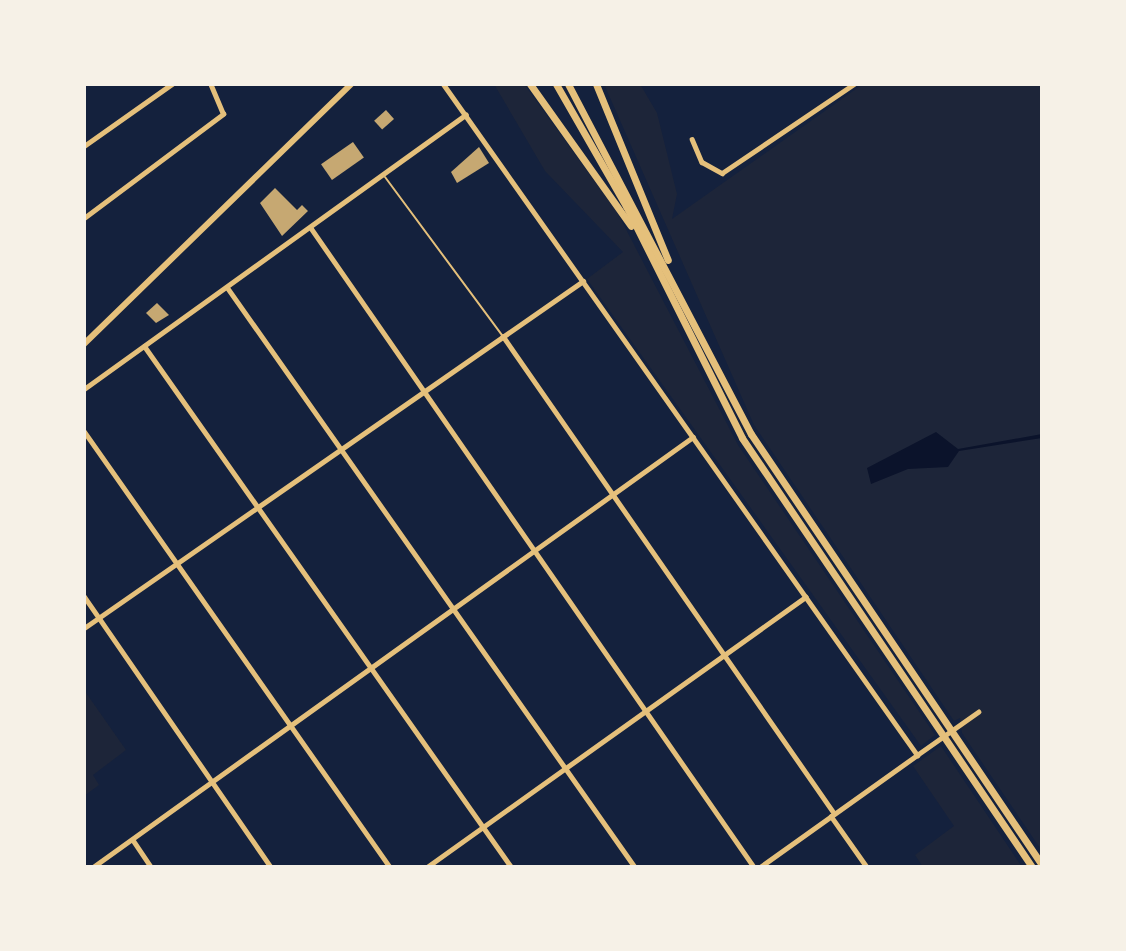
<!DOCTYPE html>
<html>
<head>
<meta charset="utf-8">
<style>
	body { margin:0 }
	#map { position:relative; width:1126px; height:951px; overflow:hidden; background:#14213d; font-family:"Space Grotesk",sans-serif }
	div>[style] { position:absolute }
	.green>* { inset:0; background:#1d2539 }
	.water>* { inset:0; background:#0b132b }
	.building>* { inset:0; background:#c6a872; transform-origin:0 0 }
	.service>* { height:2px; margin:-1px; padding:0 1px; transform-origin:1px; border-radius:1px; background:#e5c07b }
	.minor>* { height:4.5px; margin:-2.25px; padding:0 2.25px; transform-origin:2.25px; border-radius:2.25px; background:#e5c07b }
	.tertiary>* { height:5px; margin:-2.5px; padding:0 2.5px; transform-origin:2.5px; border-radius:2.5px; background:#e5c07b }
	.primary>* { height:6px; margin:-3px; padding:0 3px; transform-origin:3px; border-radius:3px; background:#e5c07b }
	.motorway>* { height:7px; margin:-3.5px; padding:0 3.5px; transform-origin:3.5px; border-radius:3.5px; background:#e5c07b }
	span { translate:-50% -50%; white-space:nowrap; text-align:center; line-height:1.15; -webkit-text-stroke:7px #f6f1e7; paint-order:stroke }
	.frame { position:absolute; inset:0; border:86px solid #f6f1e7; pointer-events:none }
</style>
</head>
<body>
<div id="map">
	<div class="green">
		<i style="clip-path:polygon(494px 84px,524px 84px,617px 212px,738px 445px,935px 735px,921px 746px,587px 279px,623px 252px,545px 171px)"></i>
		<i style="clip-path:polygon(604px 84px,640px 84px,657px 113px,677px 194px,672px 219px,863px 84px,1042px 84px,1042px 851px,962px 733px,960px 718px,954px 721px,754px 425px)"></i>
		<i style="clip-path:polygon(84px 690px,126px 750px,93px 775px,99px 785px,84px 796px)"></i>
		<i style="clip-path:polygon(941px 746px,1022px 867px,923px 867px,915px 855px,954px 826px,913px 766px)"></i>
	</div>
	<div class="water">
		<i style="clip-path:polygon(936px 432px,958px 449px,1042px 434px,1042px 438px,959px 451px,948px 467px,908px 469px,871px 484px,867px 468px)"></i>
	</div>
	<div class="building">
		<i style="left:386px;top:110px;width:12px;height:16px;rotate:48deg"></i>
		<i style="left:353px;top:142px;width:19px;height:39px;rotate:55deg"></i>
		<i style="clip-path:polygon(479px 147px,489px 163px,457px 183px,451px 172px)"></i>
		<i style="clip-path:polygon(275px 188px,297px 210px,302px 205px,308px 211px,282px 236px,260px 203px)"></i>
		<i style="clip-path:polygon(157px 303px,169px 315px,156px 323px,146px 313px)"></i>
	</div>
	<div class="service">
		<i style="left:385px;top:177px;width:197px;rotate:53.5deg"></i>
	</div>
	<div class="minor">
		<i style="left:692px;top:139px;width:25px;rotate:67deg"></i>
		<i style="left:702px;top:162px;width:23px;rotate:29deg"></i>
		<i style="left:722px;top:173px;width:159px;rotate:-34deg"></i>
		<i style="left:84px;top:146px;width:108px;rotate:-35.2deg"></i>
		<i style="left:84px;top:218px;width:174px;rotate:-36.8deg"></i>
		<i style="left:223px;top:114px;width:33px;rotate:-113deg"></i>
		<i style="left:311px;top:228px;width:778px;rotate:55.27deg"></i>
		<i style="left:227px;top:287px;width:709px;rotate:54.88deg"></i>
		<i style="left:503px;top:336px;width:581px;rotate:55.24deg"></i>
		<i style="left:84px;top:389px;width:470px;rotate:-35.7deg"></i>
		<i style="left:84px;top:431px;width:533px;rotate:54.94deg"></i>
		<i style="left:84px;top:596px;width:329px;rotate:55.4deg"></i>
		<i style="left:917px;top:755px;width:75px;rotate:-35.2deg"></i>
		<i style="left:831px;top:816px;width:62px;rotate:54.8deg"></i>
		<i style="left:133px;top:840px;width:32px;rotate:56deg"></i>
		<i style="left:93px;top:867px;width:738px;rotate:-35.63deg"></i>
		<i style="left:427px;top:867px;width:465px;rotate:-35.5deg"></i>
	</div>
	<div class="tertiary">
		<i style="left:443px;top:84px;width:822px;rotate:54.76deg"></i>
		<i style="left:917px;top:755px;width:193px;rotate:144.5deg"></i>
		<i style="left:144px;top:346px;width:637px;rotate:54.84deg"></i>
		<i style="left:84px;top:628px;width:608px;rotate:-34.81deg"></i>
	</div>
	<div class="primary">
		<i style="left:84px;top:344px;width:373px;rotate:-44.2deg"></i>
	</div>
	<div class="motorway">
		<i style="left:530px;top:84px;width:174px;rotate:54.6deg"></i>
		<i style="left:556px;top:84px;width:141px;rotate:60.2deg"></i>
		<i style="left:626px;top:206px;width:259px;rotate:63.4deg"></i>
		<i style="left:742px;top:438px;width:518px;rotate:55.94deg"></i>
		<i style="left:568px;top:84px;width:395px;rotate:62.4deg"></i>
		<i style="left:751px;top:434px;width:520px;rotate:55.97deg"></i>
		<i style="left:596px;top:84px;width:190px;rotate:67.8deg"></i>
	</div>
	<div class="frame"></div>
</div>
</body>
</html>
